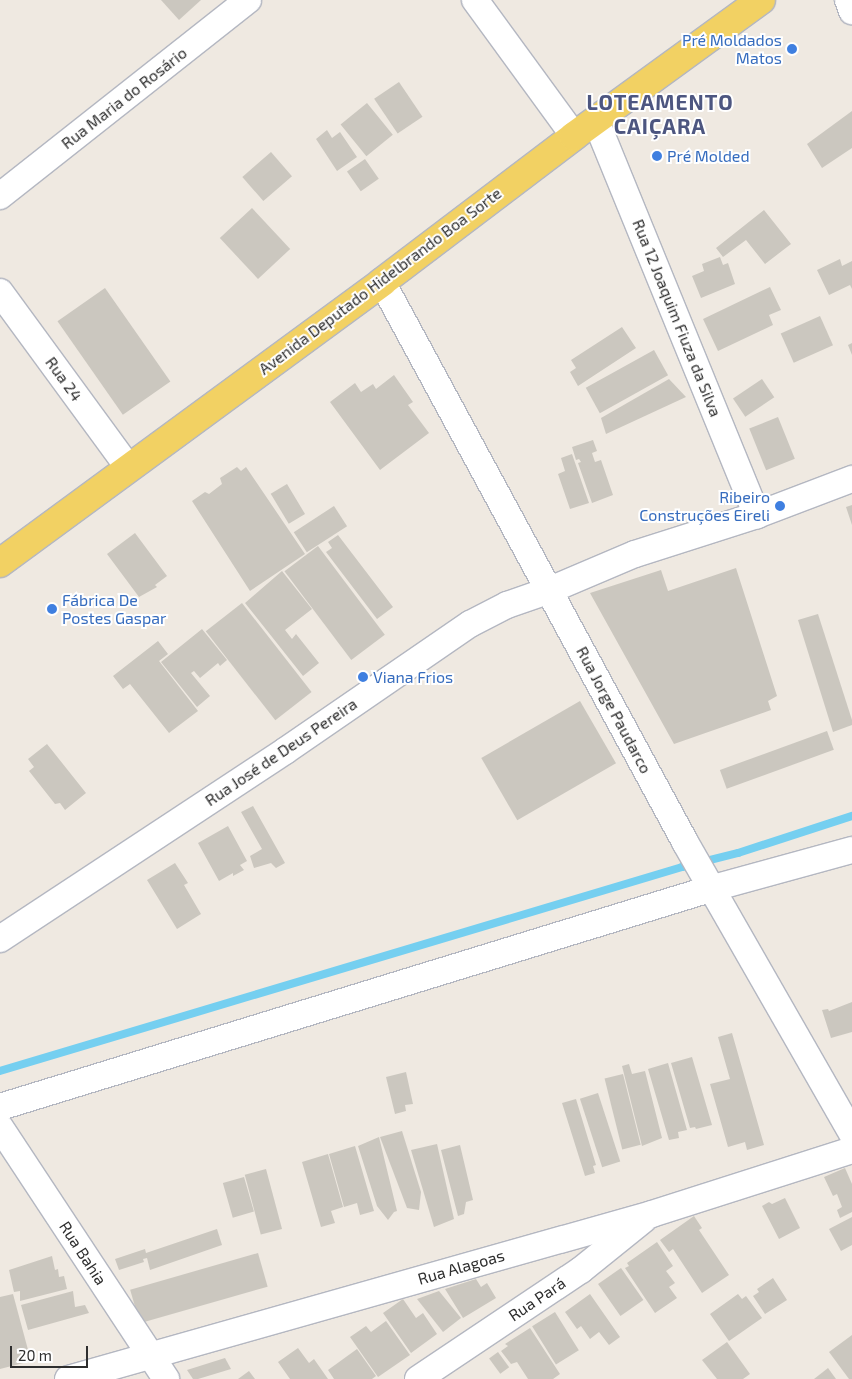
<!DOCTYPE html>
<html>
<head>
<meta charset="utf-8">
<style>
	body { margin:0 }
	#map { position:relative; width:852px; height:1379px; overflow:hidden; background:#efe9e1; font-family:"Exo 2",sans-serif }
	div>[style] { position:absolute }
	.stream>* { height:8px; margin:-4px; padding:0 4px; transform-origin:4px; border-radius:4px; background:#75cff0 }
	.building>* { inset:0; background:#cbc7bf; transform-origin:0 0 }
	.roads { filter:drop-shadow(1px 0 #b4b7c1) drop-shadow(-1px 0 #b4b7c1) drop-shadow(0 1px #b4b7c1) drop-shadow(0 -1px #b4b7c1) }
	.minor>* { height:26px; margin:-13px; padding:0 13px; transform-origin:13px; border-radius:13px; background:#fff }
	.major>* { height:28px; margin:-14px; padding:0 14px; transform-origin:14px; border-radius:14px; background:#f2d163 }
	.dots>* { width:14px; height:14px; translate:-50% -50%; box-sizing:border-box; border:2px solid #fff; border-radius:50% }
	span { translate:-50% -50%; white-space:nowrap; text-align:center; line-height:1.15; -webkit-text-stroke:4px #fff; paint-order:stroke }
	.shop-label { font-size:16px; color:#366cbe }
	.right { translate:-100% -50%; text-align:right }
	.left { translate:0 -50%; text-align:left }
	.street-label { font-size:16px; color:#2e2e2e }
	.district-label { font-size:21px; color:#4d5680; font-weight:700; letter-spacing:1px }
	.scale { position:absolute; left:10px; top:1346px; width:78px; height:22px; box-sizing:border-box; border:2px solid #2e2e2e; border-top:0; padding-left:6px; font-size:15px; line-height:18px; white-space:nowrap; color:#2e2e2e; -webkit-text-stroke:4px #fff; paint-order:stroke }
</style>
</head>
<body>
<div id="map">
	<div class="stream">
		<i style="left:0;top:1071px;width:712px;rotate:-16.65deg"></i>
		<i style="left:682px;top:867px;width:58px;rotate:-14deg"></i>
		<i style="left:738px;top:853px;width:120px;rotate:-18deg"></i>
	</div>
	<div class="building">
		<i style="clip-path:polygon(161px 0,201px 0,179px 20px)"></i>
		<i style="left:399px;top:82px;width:42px;height:30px;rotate:56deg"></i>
		<i style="left:367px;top:103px;width:41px;height:34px;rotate:51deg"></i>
		<i style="clip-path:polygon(852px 111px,852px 148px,822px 168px,807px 144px)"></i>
		<i style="clip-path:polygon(327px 130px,332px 138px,340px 132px,357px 157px,337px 171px,316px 139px)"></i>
		<i style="left:271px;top:152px;width:32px;height:38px;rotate:49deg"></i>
		<i style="left:365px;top:159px;width:24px;height:22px;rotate:55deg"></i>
		<i style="left:252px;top:208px;width:56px;height:44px;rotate:47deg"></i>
		<i style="clip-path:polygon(764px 210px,791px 244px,765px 264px,746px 240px,723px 257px,716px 248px)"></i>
		<i style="clip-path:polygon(720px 257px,723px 265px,728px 263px,735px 284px,701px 298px,692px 276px,704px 271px,702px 264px)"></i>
		<i style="clip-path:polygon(840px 259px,842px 266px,852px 261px,852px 289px,850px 285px,829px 295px,817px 270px)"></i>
		<i style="clip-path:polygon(770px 287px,781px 310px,769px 315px,773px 325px,718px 351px,703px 319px)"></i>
		<i style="left:105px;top:288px;width:114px;height:58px;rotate:55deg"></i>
		<i style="left:820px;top:316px;width:32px;height:43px;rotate:66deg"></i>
		<i style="clip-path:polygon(622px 327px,636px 348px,578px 386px,570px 372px,576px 368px,571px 360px)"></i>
		<i style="clip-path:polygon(852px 343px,852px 355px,848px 345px)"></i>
		<i style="left:654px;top:350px;width:29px;height:78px;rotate:61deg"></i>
		<i style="clip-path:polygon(394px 375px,413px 402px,408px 405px,429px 433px,380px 470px,330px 402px,355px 383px,361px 392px,373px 384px,376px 389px)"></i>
		<i style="clip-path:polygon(669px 379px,686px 397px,606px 434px,601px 418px)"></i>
		<i style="left:762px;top:379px;width:22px;height:35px;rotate:56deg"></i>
		<i style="left:778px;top:417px;width:45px;height:31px;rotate:68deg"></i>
		<i style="clip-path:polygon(593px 440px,597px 451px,592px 453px,595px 462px,601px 460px,613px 495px,592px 503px,578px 463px,581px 462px,579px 459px,576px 460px,572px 447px)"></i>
		<i style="clip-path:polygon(572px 454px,589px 503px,570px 509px,558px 474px,565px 471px,561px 458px)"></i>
		<i style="clip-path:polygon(237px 467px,241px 471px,246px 467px,305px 554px,250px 591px,192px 501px,205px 492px,209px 494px,222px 484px,220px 478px)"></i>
		<i style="left:287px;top:484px;width:35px;height:19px;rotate:59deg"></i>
		<i style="clip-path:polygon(852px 505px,852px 525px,846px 507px)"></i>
		<i style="left:334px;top:506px;width:24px;height:48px;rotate:57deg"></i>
		<i style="clip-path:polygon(135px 533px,167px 576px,155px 585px,157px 587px,139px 597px,107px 554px)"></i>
		<i style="clip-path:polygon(338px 535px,393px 607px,377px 619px,326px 552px,332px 548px,328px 542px)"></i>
		<i style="left:318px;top:546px;width:111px;height:42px;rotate:53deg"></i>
		<i style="clip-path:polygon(736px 568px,777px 696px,768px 701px,771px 710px,674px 744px,590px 593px,661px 570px,668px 591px)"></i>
		<i style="clip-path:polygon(282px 571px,312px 609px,285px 630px,292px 639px,296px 634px,319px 663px,303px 676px,245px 603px)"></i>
		<i style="left:242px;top:603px;width:113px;height:46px;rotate:52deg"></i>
		<i style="clip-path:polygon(818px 614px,852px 720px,852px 725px,833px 732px,798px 620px)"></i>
		<i style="clip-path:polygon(202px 629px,227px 660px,220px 666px,218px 663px,200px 678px,194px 671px,191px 673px,210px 696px,197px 707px,161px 662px)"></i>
		<i style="clip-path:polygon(158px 641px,168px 654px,159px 661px,198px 711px,169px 733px,130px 684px,123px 689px,113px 676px)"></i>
		<i style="left:580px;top:701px;width:72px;height:114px;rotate:60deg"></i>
		<i style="left:827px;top:731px;width:20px;height:114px;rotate:70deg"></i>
		<i style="clip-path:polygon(47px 744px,86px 793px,65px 810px,60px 803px,55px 804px,29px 771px,34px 767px,28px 759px)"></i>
		<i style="clip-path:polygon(253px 806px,285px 863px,276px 868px,271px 863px,254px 868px,250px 856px,262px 849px,241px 812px)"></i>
		<i style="clip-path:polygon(228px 826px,247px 861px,240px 865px,244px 870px,233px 876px,233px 873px,219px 881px,198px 843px)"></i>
		<i style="clip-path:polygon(175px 863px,188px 883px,184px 885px,201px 914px,177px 929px,147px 880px)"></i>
		<i style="clip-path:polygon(852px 1002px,852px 1032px,831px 1038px,822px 1010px,828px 1009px,829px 1011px)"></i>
		<i style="clip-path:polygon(732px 1033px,764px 1145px,747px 1150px,745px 1142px,728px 1147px,710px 1084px,730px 1079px,718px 1037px)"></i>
		<i style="clip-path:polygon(692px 1057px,712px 1125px,696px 1129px,695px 1127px,690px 1128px,671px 1063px)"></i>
		<i style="clip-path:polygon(668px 1063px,687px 1130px,678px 1132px,679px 1138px,669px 1140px,648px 1069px)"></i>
		<i style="clip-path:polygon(629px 1064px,632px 1074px,645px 1071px,662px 1138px,642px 1146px,622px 1066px)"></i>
		<i style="clip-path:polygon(406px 1072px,413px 1104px,405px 1105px,406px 1111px,395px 1114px,386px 1077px)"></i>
		<i style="left:623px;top:1074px;width:73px;height:19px;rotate:76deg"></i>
		<i style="left:598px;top:1093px;width:72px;height:19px;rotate:72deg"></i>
		<i style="clip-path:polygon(576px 1099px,596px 1165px,593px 1166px,595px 1173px,585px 1176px,562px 1103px)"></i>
		<i style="clip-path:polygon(402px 1131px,421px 1192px,419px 1210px,407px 1208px,380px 1137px)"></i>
		<i style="clip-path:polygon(379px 1137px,397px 1211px,394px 1212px,388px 1220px,377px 1206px,358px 1146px)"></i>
		<i style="clip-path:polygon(437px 1144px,454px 1219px,434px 1227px,411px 1150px)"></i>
		<i style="clip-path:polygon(460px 1145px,473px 1200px,466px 1202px,464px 1214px,458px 1216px,441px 1150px)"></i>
		<i style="clip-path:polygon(355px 1146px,374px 1211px,360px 1215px,357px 1203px,344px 1207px,329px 1154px)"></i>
		<i style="clip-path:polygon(328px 1154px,343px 1207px,331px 1211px,335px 1223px,321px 1227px,302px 1162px)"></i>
		<i style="clip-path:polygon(845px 1168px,852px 1184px,852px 1212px,840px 1218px,837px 1210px,842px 1207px,837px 1194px,833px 1196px,824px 1177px)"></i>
		<i style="left:266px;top:1169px;width:62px;height:22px;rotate:75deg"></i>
		<i style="left:244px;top:1177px;width:36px;height:22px;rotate:74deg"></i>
		<i style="clip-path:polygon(785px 1198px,800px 1228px,779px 1239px,762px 1206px,769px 1202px,772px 1204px)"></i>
		<i style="clip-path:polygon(694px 1216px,702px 1228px,699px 1230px,729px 1275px,702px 1293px,673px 1249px,669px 1252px,660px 1240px)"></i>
		<i style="clip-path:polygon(852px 1217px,852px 1245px,841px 1251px,829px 1229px)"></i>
		<i style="clip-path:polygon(217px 1229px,222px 1245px,150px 1270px,147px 1258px,143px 1259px,144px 1262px,119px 1270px,115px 1259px,145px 1249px,146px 1253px)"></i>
		<i style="clip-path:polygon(657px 1242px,673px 1266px,666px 1271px,675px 1283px,669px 1287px,677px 1298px,655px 1313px,625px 1268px,629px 1266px,627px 1263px)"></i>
		<i style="left:258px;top:1253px;width:35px;height:133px;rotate:74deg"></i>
		<i style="clip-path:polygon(52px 1256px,55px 1270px,58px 1269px,59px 1277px,64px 1276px,67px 1289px,20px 1301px,20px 1291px,14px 1292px,9px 1270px)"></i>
		<i style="left:621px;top:1268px;width:39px;height:28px;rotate:55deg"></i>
		<i style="clip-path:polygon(773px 1278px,787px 1300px,765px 1314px,753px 1296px,759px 1292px,757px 1289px)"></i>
		<i style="clip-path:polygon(476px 1279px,481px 1287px,487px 1283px,496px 1298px,463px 1318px,445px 1289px)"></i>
		<i style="clip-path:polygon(73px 1291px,75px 1307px,85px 1305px,89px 1313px,28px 1330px,21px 1305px)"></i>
		<i style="clip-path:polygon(439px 1291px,461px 1318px,443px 1332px,417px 1299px)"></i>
		<i style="clip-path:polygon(13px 1294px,31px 1361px,0 1369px,0 1297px)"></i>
		<i style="clip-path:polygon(590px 1294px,620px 1337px,609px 1345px,599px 1332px,590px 1339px,581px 1326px,577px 1329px,565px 1312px)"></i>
		<i style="clip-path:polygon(738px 1294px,742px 1299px,746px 1296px,762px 1318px,729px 1341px,710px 1314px)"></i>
		<i style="clip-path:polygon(403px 1299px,416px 1318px,423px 1313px,437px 1334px,411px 1353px,383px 1313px)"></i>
		<i style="left:555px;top:1312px;width:45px;height:27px;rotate:58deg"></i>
		<i style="clip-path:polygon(386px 1321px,410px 1355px,378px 1377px,350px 1337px,366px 1326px,371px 1332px)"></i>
		<i style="clip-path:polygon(530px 1328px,560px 1374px,553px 1379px,528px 1379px,517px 1362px,511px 1364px,501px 1351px,508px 1346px,505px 1344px)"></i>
		<i style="clip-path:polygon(852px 1335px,852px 1379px,849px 1379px,829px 1352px)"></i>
		<i style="clip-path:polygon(727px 1342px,750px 1374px,743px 1379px,717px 1379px,702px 1360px)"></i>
		<i style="clip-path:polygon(298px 1348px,309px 1363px,314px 1359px,328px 1379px,290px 1379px,278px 1362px)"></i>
		<i style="clip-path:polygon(357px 1349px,376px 1376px,372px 1379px,334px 1379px,328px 1370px)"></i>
		<i style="left:498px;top:1352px;width:19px;height:11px;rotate:54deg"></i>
		<i style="clip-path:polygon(225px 1358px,231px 1369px,198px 1379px,193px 1379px,187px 1370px)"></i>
		<i style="clip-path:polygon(828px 1368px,836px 1379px,814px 1379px)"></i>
		<i style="clip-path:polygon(249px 1371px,255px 1379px,238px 1379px)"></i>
	</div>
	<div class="roads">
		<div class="minor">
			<i style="left:475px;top:0;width:168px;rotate:53.9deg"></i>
			<i style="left:848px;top:0;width:12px;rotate:70deg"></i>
			<i style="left:596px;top:121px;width:426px;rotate:67.8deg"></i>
			<i style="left:0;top:196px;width:316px;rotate:-38.3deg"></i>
			<i style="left:382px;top:282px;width:637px;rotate:61.58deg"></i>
			<i style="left:685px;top:842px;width:336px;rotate:60.2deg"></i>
			<i style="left:0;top:292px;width:217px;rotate:53.8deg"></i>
			<i style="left:0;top:939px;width:341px;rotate:-33.4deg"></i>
			<i style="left:285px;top:751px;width:224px;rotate:-34.5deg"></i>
			<i style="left:470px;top:624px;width:42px;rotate:-27.2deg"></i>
			<i style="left:507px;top:605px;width:46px;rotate:-19.2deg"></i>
			<i style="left:550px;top:590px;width:92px;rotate:-23deg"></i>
			<i style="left:635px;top:554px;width:128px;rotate:-17.7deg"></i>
			<i style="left:757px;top:515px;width:102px;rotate:-20.8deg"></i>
			<i style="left:0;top:1107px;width:746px;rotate:-17.07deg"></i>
			<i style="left:713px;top:888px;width:144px;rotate:-15.3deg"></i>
			<i style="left:0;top:1127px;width:302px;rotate:56.6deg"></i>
			<i style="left:68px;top:1379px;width:607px;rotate:-15.78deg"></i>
			<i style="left:652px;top:1214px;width:210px;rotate:-17.7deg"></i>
			<i style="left:418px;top:1379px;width:196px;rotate:-33.8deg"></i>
			<i style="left:581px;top:1270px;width:80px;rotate:-38.9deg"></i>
		</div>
		<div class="major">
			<i style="left:0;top:563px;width:474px;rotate:-36.3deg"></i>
			<i style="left:382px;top:282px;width:241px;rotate:-37.2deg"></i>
			<i style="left:574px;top:136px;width:231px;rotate:-36deg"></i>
		</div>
	</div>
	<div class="dots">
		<i style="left:792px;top:49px;background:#3f7fe0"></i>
		<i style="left:657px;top:156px;background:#3f7fe0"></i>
		<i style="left:780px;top:506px;background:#3f7fe0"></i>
		<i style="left:52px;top:609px;background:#3f7fe0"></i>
		<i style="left:363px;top:677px;background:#3f7fe0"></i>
	</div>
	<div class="shop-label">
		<span class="right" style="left:782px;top:49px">Pré Moldados<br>Matos</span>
		<span class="left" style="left:667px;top:156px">Pré Molded</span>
		<span class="right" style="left:770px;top:506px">Ribeiro<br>Construções Eireli</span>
		<span class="left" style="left:62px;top:609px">Fábrica De<br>Postes Gaspar</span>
		<span class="left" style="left:373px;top:677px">Viana Frios</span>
	</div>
	<div class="street-label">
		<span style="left:124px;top:98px;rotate:-38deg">Rua Maria do Rosário</span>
		<span style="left:380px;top:281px;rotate:-37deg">Avenida Deputado Hidelbrando Boa Sorte</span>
		<span style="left:677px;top:318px;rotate:68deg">Rua 12 Joaquim Fiuza da Silva</span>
		<span style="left:64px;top:379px;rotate:54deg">Rua 24</span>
		<span style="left:614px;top:710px;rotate:62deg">Rua Jorge Paudarco</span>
		<span style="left:281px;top:752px;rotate:-34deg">Rua José de Deus Pereira</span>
		<span style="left:83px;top:1253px;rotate:57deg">Rua Bahia</span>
		<span style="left:461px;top:1267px;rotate:-16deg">Rua Alagoas</span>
		<span style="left:537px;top:1299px;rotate:-34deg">Rua Pará</span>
	</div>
	<div class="district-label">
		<span style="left:660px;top:114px">LOTEAMENTO<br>CAIÇARA</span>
	</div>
	<div class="scale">20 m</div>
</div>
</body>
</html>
